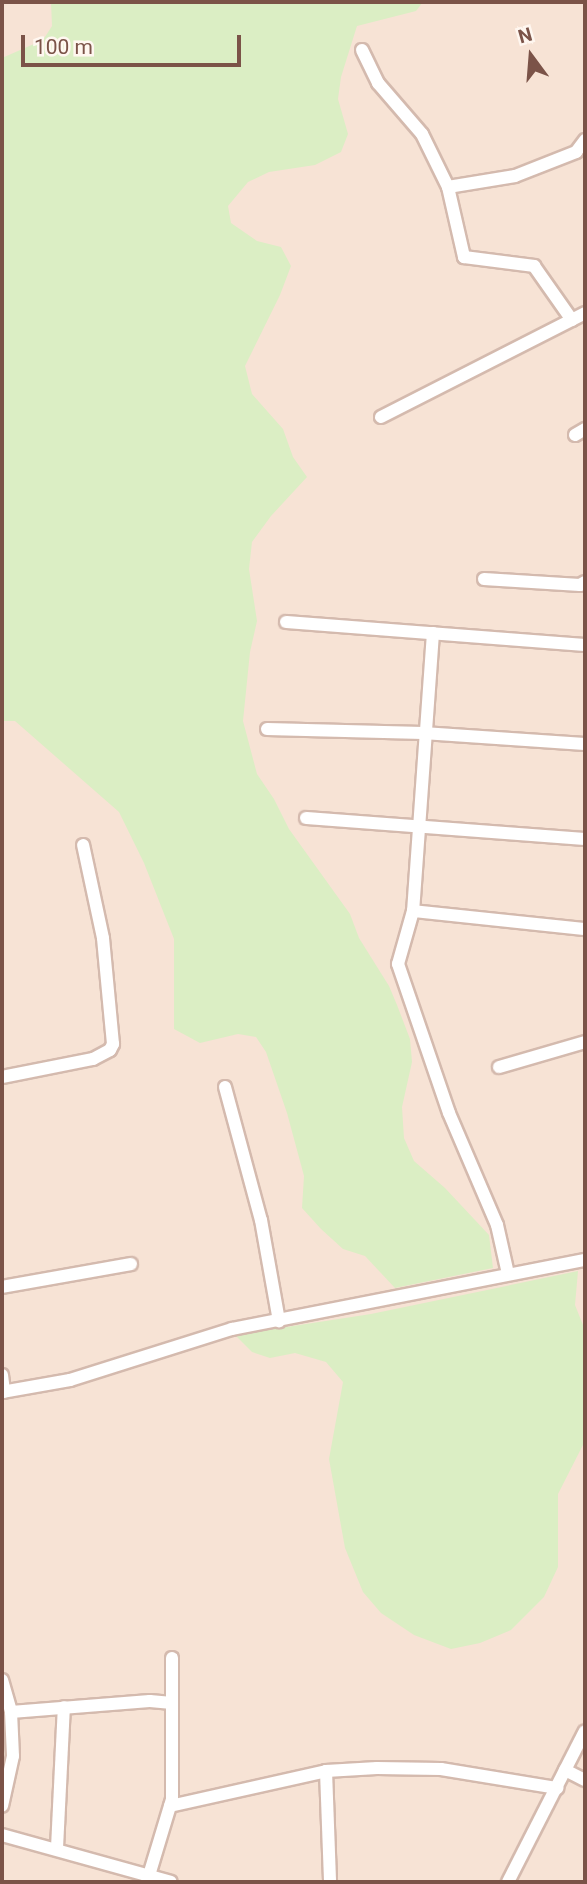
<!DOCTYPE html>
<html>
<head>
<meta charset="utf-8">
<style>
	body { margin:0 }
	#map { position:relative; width:587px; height:1884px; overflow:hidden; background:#fef2e7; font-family:Roboto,sans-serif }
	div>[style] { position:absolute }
	.residential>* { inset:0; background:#f7e3d5; transform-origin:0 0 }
	.green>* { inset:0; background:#dbeec4 }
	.roads { filter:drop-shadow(2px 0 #d4baae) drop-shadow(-2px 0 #d4baae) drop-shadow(0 2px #d4baae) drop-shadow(0 -2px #d4baae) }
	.street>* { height:12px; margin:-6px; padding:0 6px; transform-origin:6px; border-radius:6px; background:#fff }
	span { translate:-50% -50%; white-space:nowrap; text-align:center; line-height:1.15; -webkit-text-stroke:5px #fff7f0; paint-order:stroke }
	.frame { position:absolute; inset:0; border:4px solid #7b5348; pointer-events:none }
	.north { position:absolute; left:496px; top:21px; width:70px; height:70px; -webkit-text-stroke:5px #fff7f0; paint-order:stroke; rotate:344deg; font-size:19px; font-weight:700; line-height:28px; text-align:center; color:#7b5348 }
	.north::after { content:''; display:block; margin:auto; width:24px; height:32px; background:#7b5348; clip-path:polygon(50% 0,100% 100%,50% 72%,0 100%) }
	.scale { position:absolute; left:21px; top:35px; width:220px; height:32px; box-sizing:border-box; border:4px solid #7b5348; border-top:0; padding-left:9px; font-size:21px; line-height:24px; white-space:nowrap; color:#7b5348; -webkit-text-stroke:5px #fff7f0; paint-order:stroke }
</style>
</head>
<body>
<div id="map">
	<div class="residential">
		<i style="left:2px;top:2px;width:583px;height:1880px"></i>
	</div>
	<div class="green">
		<i style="clip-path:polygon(51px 2px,423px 2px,416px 11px,357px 26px,341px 77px,338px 99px,348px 134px,341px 152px,315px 165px,269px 172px,248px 182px,228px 206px,231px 223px,257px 241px,281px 247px,291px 266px,280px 295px,245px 366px,252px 394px,283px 429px,293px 457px,307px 477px,271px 516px,252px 542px,249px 569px,257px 621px,250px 652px,243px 721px,257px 774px,274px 799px,289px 829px,350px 914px,359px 938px,389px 986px,397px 1005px,410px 1039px,412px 1062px,402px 1107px,404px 1138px,414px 1161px,445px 1188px,489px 1235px,493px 1268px,395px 1288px,365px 1256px,343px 1249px,321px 1229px,302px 1208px,304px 1176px,287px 1113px,266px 1052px,256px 1037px,238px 1034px,200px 1043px,174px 1029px,174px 939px,144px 863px,119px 812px,15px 721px,2px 721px,2px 58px,43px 40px,52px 26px)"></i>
		<i style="clip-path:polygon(578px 1271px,575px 1305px,585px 1330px,585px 1441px,558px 1494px,558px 1567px,544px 1597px,511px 1630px,480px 1643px,451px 1649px,414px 1635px,381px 1613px,363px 1592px,345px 1548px,329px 1459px,343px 1382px,326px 1362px,295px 1353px,270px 1358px,252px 1352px,235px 1335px,371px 1314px)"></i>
	</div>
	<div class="roads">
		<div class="street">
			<i style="left:362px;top:50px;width:37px;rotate:64deg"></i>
			<i style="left:378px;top:83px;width:67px;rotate:49.2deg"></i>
			<i style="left:422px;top:134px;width:59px;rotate:63.9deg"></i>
			<i style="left:448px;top:187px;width:72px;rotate:77.1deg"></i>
			<i style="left:464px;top:257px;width:71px;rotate:7.3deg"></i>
			<i style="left:534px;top:266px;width:66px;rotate:54.9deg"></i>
			<i style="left:448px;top:187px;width:68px;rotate:-9.3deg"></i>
			<i style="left:515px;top:176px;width:66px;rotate:-21.5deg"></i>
			<i style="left:576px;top:152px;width:15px;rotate:-53deg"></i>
			<i style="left:381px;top:417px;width:229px;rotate:-27deg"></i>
			<i style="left:575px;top:435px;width:12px;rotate:-31deg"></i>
			<i style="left:484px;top:579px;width:96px;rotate:3.6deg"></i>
			<i style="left:580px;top:585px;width:6px;rotate:-31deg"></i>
			<i style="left:286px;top:622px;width:300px;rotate:4.4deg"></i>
			<i style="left:433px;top:633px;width:279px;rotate:94.1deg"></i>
			<i style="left:413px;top:911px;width:55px;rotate:105.8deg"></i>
			<i style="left:398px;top:964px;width:157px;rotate:71.1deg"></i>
			<i style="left:449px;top:1113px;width:122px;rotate:66.8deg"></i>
			<i style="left:497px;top:1225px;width:50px;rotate:77.3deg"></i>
			<i style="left:267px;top:729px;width:156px;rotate:1.5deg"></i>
			<i style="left:423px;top:733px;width:162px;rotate:3.9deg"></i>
			<i style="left:306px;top:818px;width:280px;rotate:4.3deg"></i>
			<i style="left:413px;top:911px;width:173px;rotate:6deg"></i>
			<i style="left:499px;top:1067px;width:90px;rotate:-16.2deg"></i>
			<i style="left:2px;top:1077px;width:93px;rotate:-11.2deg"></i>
			<i style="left:93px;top:1059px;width:19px;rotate:-28deg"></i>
			<i style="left:110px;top:1050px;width:7px;rotate:-63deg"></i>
			<i style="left:113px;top:1044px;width:106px;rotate:-95.4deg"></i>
			<i style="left:103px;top:938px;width:95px;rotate:-102.1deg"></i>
			<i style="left:225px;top:1087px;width:138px;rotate:74.9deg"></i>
			<i style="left:261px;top:1220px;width:103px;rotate:79.9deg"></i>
			<i style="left:2px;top:1287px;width:131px;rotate:-10.1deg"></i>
			<i style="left:2px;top:1375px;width:17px;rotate:83deg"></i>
			<i style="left:2px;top:1392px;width:69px;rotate:-10deg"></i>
			<i style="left:70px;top:1380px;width:170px;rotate:-17.5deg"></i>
			<i style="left:232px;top:1329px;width:360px;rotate:-11.1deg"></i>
			<i style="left:2px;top:1680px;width:33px;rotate:74deg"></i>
			<i style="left:11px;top:1712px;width:44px;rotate:87.4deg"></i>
			<i style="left:13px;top:1756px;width:51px;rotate:102.4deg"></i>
			<i style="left:11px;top:1712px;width:139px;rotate:-4.5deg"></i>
			<i style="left:150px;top:1701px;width:22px;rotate:5deg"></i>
			<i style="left:565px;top:1770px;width:22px;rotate:27deg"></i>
			<i style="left:326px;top:1771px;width:111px;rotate:87.9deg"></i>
			<i style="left:170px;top:1806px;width:160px;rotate:-12.6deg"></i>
			<i style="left:326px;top:1771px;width:51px;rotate:-3.4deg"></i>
			<i style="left:377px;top:1768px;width:64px;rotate:0.9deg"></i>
			<i style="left:441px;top:1769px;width:118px;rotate:9.3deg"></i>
			<i style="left:2px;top:1835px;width:175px;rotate:15.5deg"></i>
			<i style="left:57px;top:1848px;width:141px;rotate:-87.2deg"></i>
			<i style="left:147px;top:1882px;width:87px;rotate:-73.2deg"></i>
			<i style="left:172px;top:1799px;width:141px;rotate:-90deg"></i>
			<i style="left:508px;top:1882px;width:169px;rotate:-63deg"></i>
		</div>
	</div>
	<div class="frame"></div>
	<div class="north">N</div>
	<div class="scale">100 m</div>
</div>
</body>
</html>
